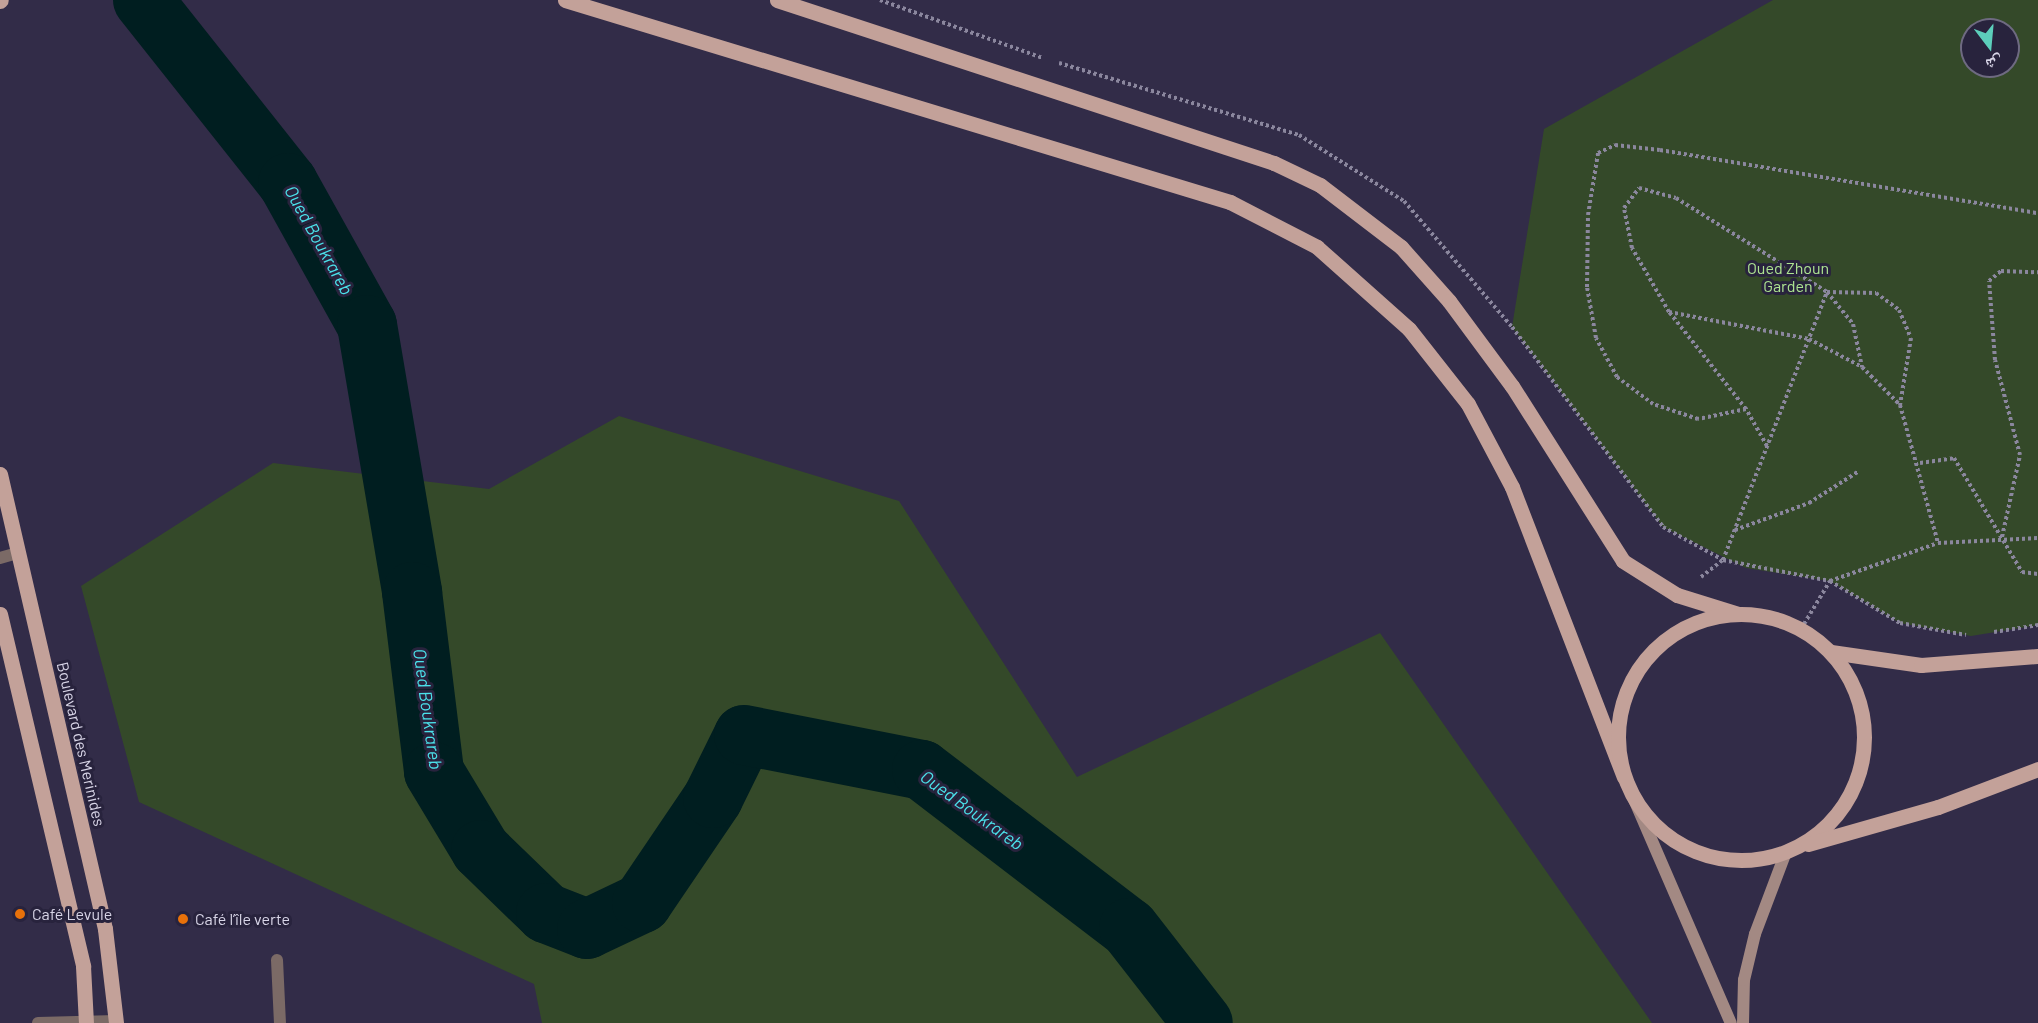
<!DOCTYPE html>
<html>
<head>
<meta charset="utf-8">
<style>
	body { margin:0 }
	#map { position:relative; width:2038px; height:1023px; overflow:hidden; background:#322c48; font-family:Barlow,"Noto Naskh Arabic",sans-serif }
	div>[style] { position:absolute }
	.green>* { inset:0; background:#344929 }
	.river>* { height:60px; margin:-30px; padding:0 30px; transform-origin:30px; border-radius:30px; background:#001e20 }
	.path>* { height:4px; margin-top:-2px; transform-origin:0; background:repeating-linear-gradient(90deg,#8b879e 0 3px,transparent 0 6px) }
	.street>* { height:12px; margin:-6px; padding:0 6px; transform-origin:6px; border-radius:6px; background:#7b6a66 }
	.secondary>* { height:12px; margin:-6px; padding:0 6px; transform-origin:6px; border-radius:6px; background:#a38983 }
	.primary>* { height:15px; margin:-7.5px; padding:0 7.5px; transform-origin:7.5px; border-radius:7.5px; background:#c3a199 }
	.primary>.ring { margin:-7.5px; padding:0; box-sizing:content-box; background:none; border:15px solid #c3a199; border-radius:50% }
	.dots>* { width:16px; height:16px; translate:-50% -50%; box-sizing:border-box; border:3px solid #28233d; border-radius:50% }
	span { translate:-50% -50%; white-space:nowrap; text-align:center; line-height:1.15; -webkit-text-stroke:6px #28233d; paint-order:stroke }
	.park-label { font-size:16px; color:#ade491 }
	.street-label { font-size:16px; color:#d8d5e7 }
	.poi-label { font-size:16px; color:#d8d5e7 }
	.left { translate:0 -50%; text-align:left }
	.water-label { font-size:18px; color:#4be2eb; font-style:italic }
	.north { position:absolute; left:1960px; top:18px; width:60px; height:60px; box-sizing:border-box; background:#28233d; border:2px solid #6e6a81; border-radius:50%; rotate:164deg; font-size:16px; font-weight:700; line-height:24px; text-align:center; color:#d8d5e7 }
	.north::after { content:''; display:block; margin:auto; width:21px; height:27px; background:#5ccebb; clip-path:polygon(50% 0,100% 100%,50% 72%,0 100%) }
</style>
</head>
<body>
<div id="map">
	<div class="green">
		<i style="clip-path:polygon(evenodd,1773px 0,2038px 0,2038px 625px,1971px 636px,1900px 623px,1830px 581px,1746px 568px,1663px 527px,1512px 327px,1544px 129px,1773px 0,1972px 30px,2008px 30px,2008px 66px,1972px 66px,1972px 30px)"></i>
		<i style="clip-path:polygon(619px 416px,899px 501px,1077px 777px,1380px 633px,1652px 1023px,542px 1023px,534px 984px,139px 802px,81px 586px,273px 463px,489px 489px)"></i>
	</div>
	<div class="river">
		<i style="left:143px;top:0;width:233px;rotate:51.6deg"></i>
		<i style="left:288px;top:183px;width:162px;rotate:60.9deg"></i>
		<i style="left:367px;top:325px;width:271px;rotate:80.4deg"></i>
		<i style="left:412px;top:592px;width:181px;rotate:83deg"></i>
		<i style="left:434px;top:772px;width:91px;rotate:58.9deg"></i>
		<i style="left:481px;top:850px;width:91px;rotate:44.1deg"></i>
		<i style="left:546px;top:913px;width:44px;rotate:21.3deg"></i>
		<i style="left:587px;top:929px;width:61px;rotate:-25.3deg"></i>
		<i style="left:642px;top:903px;width:127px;rotate:-55.9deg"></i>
		<i style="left:713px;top:798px;width:70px;rotate:-63.8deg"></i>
		<i style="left:744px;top:735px;width:181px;rotate:11.1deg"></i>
		<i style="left:922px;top:770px;width:260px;rotate:37.4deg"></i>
		<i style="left:1129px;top:928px;width:120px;rotate:52.1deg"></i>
	</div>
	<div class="path">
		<i style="left:880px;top:0;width:173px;rotate:19.6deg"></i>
		<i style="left:1059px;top:63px;width:251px;rotate:16.7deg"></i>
		<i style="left:1299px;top:135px;width:124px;rotate:32.2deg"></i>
		<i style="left:1404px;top:201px;width:166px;rotate:49.4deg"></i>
		<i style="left:1512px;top:327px;width:251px;rotate:52.9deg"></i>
		<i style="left:1663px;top:527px;width:68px;rotate:28.8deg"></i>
		<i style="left:1723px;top:560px;width:109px;rotate:11.1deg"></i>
		<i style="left:1830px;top:581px;width:82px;rotate:31deg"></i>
		<i style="left:1900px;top:623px;width:67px;rotate:10.3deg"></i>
		<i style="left:1669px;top:312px;width:143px;rotate:10.9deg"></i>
		<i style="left:1809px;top:339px;width:60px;rotate:27.8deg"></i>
		<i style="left:1862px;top:367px;width:54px;rotate:45deg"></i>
		<i style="left:1900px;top:405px;width:143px;rotate:74.6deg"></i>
		<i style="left:1746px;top:409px;width:49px;rotate:168.2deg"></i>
		<i style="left:1698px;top:419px;width:47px;rotate:-161.6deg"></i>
		<i style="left:1653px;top:404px;width:45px;rotate:-143.1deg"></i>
		<i style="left:1617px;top:377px;width:44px;rotate:-118.3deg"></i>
		<i style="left:1596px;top:338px;width:52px;rotate:-100deg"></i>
		<i style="left:1587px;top:287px;width:72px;rotate:-89.2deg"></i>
		<i style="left:1588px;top:215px;width:63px;rotate:-80.8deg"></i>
		<i style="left:1598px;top:153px;width:19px;rotate:-25deg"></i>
		<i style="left:1615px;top:145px;width:45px;rotate:6.3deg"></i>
		<i style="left:1660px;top:150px;width:383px;rotate:9.5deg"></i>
		<i style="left:1767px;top:446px;width:43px;rotate:-119.6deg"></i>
		<i style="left:1746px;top:409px;width:124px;rotate:-128.4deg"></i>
		<i style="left:1669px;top:312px;width:74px;rotate:-120deg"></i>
		<i style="left:1632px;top:248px;width:41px;rotate:-101.3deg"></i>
		<i style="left:1624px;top:208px;width:25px;rotate:-53deg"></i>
		<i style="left:1639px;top:188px;width:38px;rotate:15deg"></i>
		<i style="left:1676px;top:198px;width:178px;rotate:31.9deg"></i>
		<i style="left:1827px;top:292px;width:41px;rotate:50.9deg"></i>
		<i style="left:1853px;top:324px;width:44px;rotate:78.2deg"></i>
		<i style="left:1920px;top:463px;width:34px;rotate:-8deg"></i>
		<i style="left:1954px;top:458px;width:133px;rotate:59.2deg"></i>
		<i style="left:2022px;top:572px;width:16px;rotate:7deg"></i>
		<i style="left:1735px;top:530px;width:79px;rotate:-20deg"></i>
		<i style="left:1809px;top:503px;width:59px;rotate:-32.6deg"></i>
		<i style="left:2002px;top:537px;width:84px;rotate:-77.6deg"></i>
		<i style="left:2020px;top:455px;width:98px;rotate:-104.7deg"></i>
		<i style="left:1995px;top:360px;width:79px;rotate:-94.3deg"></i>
		<i style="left:1989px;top:281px;width:16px;rotate:-40deg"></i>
		<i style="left:2001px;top:271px;width:37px;rotate:2deg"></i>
		<i style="left:1701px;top:577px;width:28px;rotate:-38deg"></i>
		<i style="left:1723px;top:560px;width:287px;rotate:-68.8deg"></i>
		<i style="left:1827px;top:292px;width:49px;rotate:1.2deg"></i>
		<i style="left:1876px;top:293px;width:29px;rotate:36deg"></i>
		<i style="left:1899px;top:310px;width:30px;rotate:67deg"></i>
		<i style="left:1911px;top:338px;width:68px;rotate:99.3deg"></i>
		<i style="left:1801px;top:629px;width:56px;rotate:-58.9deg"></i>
		<i style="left:1830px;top:581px;width:114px;rotate:-19.4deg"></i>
		<i style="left:1938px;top:543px;width:100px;rotate:-2.9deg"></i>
		<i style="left:1994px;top:632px;width:45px;rotate:-9deg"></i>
	</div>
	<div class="street">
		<i style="left:0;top:558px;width:19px;rotate:-16deg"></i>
		<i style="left:277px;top:960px;width:63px;rotate:87.3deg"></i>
		<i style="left:38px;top:1023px;width:78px;rotate:-1.5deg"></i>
	</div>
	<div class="secondary">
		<i style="left:1633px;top:797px;width:246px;rotate:66.6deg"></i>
		<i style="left:1743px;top:1023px;width:43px;rotate:-88.7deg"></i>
		<i style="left:1744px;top:980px;width:47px;rotate:-76.6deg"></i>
		<i style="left:1755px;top:934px;width:88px;rotate:-69.3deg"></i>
	</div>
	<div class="primary">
		<i style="left:565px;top:0;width:695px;rotate:16.9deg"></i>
		<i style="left:1230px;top:202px;width:98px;rotate:27.3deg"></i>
		<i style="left:1317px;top:247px;width:123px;rotate:41.7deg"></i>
		<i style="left:1409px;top:329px;width:95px;rotate:51.8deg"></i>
		<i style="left:1468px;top:404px;width:94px;rotate:62.1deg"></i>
		<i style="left:1512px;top:487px;width:311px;rotate:68.9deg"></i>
		<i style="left:777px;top:0;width:523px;rotate:18.16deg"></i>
		<i style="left:1274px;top:163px;width:51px;rotate:25.6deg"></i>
		<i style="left:1320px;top:185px;width:102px;rotate:37.4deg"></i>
		<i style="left:1401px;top:247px;width:72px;rotate:48.4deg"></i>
		<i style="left:1449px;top:301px;width:106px;rotate:53.5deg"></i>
		<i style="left:1512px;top:386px;width:207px;rotate:57.6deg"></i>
		<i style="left:1623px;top:561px;width:64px;rotate:32.2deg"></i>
		<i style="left:1677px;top:595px;width:64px;rotate:17.3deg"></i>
		<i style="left:0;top:1px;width:1px;rotate:-45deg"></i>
		<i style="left:0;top:474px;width:467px;rotate:77deg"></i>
		<i style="left:105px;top:929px;width:95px;rotate:83.3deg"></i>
		<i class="ring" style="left:1618px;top:614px;width:231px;height:231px"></i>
		<i style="left:0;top:614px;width:362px;rotate:76.7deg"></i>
		<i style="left:83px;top:966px;width:57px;rotate:87deg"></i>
		<i style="left:1831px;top:652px;width:91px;rotate:8.2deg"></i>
		<i style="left:1921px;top:665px;width:117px;rotate:-4.4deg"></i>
		<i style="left:1808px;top:844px;width:135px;rotate:-15.9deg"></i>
		<i style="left:1938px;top:807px;width:107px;rotate:-20.8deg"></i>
	</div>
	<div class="dots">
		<i style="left:20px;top:914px;background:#e8710a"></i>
		<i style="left:183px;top:919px;background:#e8710a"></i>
	</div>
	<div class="park-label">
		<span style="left:1788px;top:277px">Oued Zhoun<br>Garden</span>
	</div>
	<div class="street-label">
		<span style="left:81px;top:744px;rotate:77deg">Boulevard des Merinides</span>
	</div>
	<div class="poi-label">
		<span class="left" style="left:32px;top:914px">Café Levule</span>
		<span class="left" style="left:195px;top:919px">Café l’île verte</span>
	</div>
	<div class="water-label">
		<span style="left:319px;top:240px;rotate:61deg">Oued Boukrareb</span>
		<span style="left:428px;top:709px;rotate:82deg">Oued Boukrareb</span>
		<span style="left:972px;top:810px;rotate:36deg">Oued Boukrareb</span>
	</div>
	<div class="north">ش</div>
</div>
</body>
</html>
